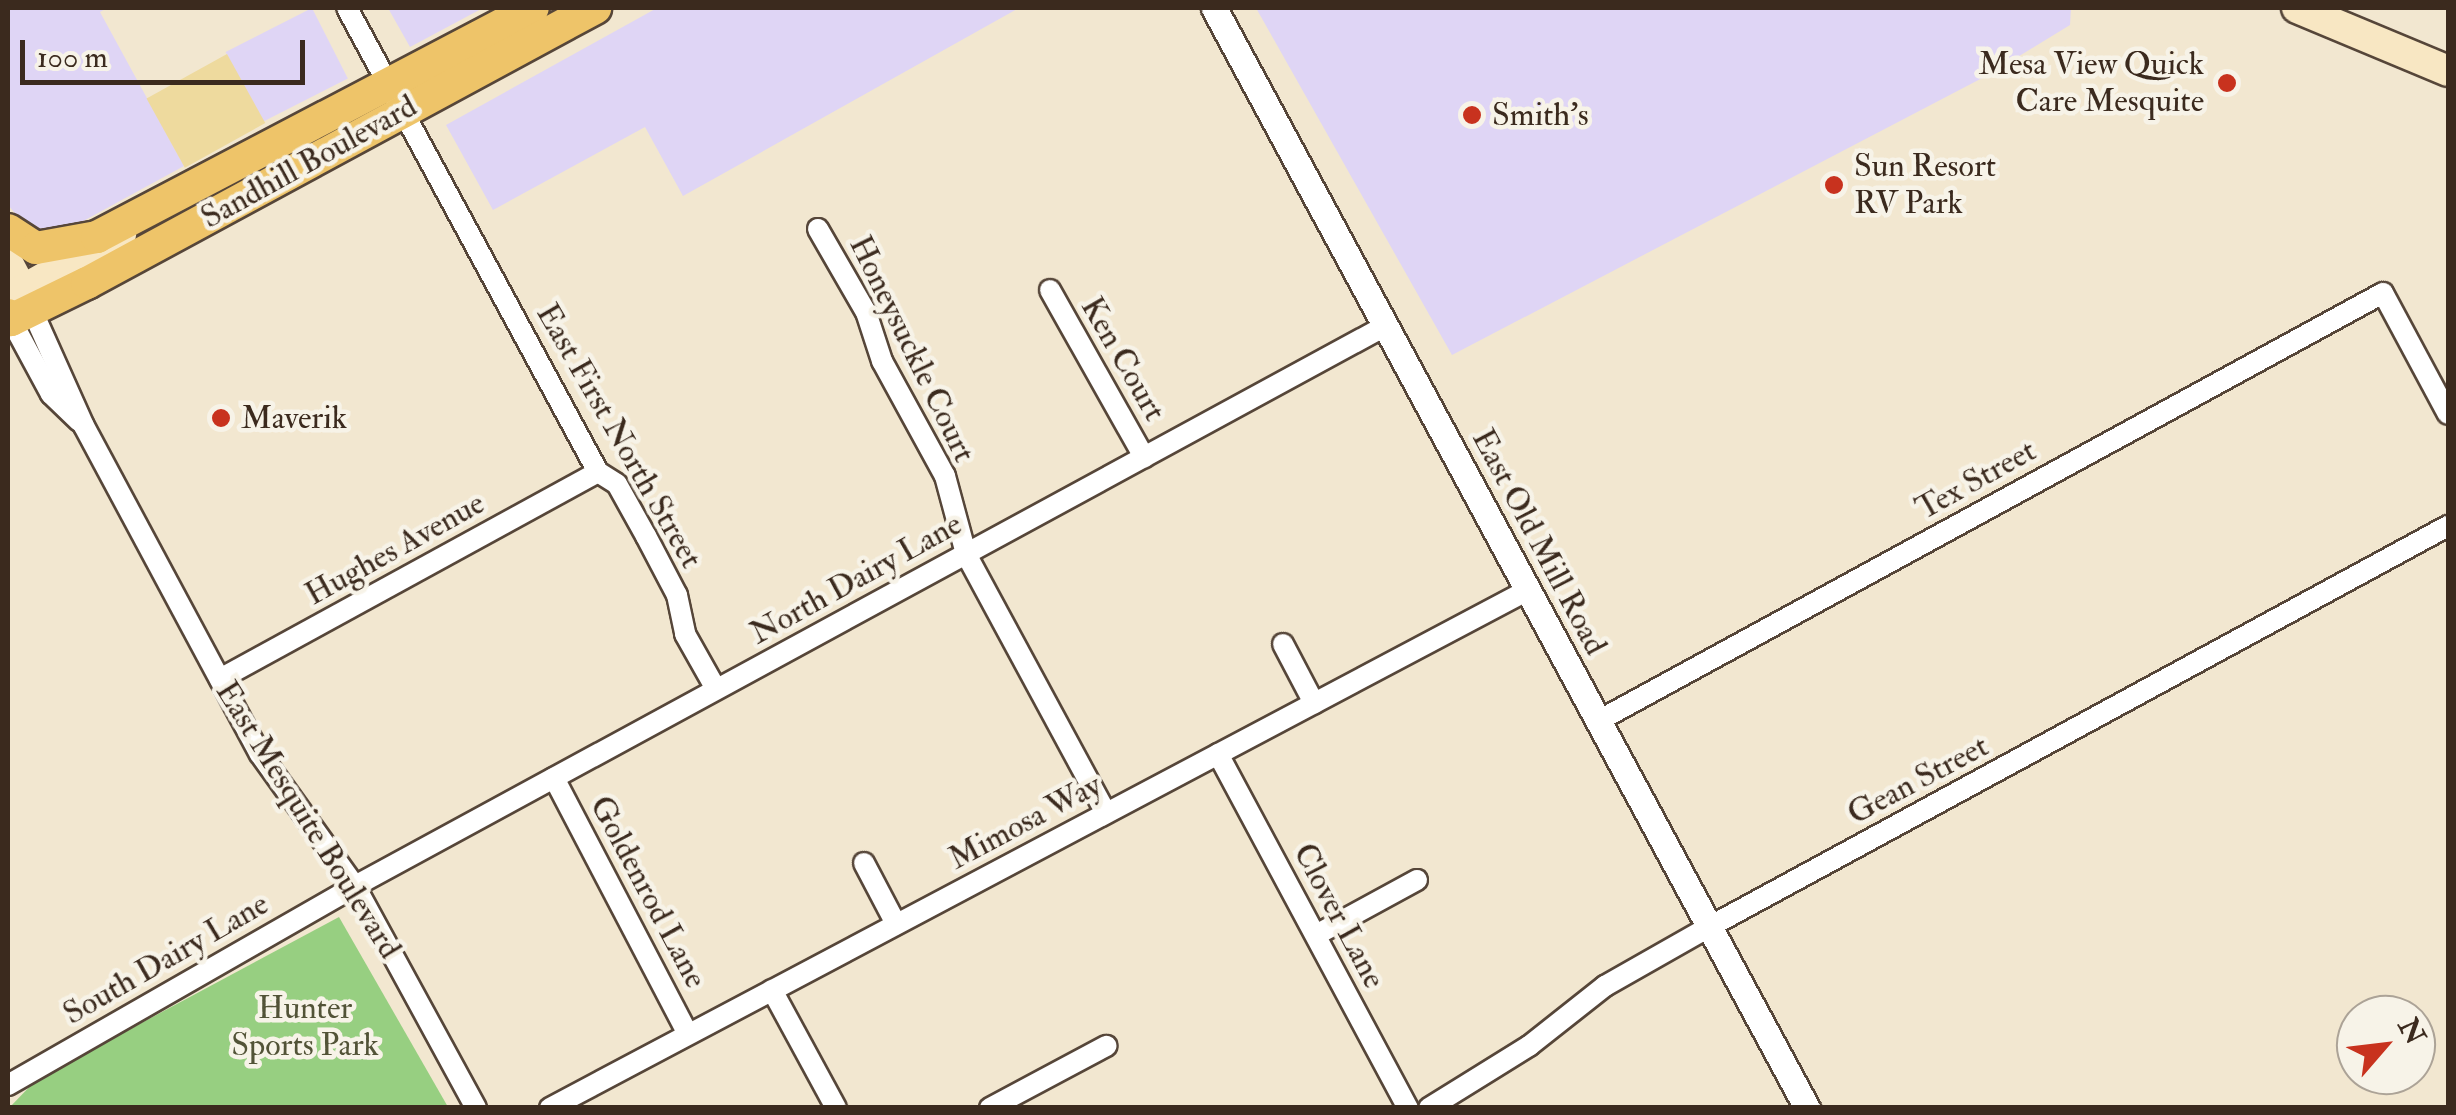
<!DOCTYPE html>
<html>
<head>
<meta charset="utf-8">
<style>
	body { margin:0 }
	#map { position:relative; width:2456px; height:1115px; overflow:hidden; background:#f2e7d0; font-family:"IM FELL Double Pica",serif }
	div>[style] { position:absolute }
	.built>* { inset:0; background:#dfd5f5; transform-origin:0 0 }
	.green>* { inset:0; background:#97cf81 }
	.sand>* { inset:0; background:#eeda9e; transform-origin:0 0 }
	.roads { filter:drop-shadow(2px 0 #564639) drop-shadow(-2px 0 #564639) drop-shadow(0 2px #564639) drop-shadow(0 -2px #564639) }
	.minor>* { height:20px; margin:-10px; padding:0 10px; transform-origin:10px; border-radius:10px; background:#fff }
	.tertiary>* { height:25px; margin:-12.5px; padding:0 12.5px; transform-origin:12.5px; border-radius:12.5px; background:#fff }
	.secondary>* { height:30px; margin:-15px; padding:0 15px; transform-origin:15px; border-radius:15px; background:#f8e7c3 }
	.primary>* { height:32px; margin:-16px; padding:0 16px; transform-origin:16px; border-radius:16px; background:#eec469 }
	.dots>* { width:28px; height:28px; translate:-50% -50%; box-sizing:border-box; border:5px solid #f7f3e8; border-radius:50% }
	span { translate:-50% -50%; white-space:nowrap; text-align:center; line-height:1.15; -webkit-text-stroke:9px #f7f3e8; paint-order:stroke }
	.poi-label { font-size:32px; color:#3b2a1e }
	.right { translate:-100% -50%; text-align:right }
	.left { translate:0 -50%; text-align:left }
	.street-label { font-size:32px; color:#3b2a1e }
	.park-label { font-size:32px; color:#525337 }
	.frame { position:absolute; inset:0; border:10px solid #3b2a1e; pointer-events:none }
	.north { position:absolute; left:2336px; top:995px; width:100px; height:100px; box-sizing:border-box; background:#f7f3e8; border:2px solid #aca397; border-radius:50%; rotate:62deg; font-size:28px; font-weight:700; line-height:40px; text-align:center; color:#3b2a1e }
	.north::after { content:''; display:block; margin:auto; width:35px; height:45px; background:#c8321e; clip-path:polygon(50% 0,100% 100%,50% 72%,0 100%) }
	.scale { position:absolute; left:20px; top:40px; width:285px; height:45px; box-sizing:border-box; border:5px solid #3b2a1e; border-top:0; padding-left:12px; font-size:30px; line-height:35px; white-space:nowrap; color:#3b2a1e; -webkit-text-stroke:8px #f7f3e8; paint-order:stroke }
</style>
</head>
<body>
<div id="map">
	<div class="built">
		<i style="clip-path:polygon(8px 8px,107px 8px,100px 12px,184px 166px,65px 231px,38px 229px,20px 219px,8px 205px)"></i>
		<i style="left:312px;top:8px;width:79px;height:97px;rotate:63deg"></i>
		<i style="clip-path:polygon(388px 8px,483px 8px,410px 47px)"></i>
		<i style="clip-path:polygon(657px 8px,1019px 8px,683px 196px,645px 127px,493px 210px,446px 125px)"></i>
		<i style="clip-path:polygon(1256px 8px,2071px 8px,2070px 25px,1988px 75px,1452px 355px)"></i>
	</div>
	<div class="green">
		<i style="clip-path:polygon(339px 917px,448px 1107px,9px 1108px,37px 1079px)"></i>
	</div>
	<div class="sand">
		<i style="left:227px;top:54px;width:79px;height:92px;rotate:61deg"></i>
	</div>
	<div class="roads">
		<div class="minor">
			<i style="left:347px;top:8px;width:528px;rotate:61.59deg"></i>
			<i style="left:598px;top:472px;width:22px;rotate:32deg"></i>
			<i style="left:617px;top:484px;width:60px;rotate:60.9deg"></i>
			<i style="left:646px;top:536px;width:67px;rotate:62.3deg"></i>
			<i style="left:677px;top:595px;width:40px;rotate:78deg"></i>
			<i style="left:685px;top:634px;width:63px;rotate:60.6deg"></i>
			<i style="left:818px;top:229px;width:96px;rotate:60deg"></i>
			<i style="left:866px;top:312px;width:52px;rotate:71.9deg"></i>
			<i style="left:882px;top:361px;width:131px;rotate:61.3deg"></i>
			<i style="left:945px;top:476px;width:81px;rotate:74.9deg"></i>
			<i style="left:966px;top:554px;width:294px;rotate:61.6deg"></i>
			<i style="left:1050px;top:290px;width:192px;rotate:60.6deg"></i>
			<i style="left:32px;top:310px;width:127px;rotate:65.9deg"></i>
			<i style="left:84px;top:426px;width:372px;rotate:61.8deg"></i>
			<i style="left:260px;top:754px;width:163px;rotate:54.3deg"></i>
			<i style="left:355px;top:886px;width:253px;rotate:61.4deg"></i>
			<i style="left:11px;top:320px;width:84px;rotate:61.6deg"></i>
			<i style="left:51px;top:394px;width:39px;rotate:44deg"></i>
			<i style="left:1283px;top:644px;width:67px;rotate:62.3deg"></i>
			<i style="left:220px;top:679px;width:431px;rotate:-28.7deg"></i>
			<i style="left:1598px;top:721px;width:894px;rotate:-28.6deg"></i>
			<i style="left:2383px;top:293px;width:137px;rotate:61.8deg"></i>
			<i style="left:1218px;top:754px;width:402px;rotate:61.8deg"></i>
			<i style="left:554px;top:778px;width:289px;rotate:62.4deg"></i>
			<i style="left:864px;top:863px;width:69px;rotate:62.3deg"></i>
			<i style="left:1316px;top:935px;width:115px;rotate:-28.6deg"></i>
			<i style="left:772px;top:990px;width:134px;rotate:61.5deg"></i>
			<i style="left:8px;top:1085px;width:400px;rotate:-29.8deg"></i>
			<i style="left:355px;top:886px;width:1172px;rotate:-28.53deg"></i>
			<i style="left:550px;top:1108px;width:1107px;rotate:-27.91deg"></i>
			<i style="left:990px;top:1108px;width:132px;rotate:-28.1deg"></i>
			<i style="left:1429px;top:1108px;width:118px;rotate:-31.8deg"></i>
			<i style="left:1529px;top:1046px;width:97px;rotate:-38.3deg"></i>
			<i style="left:1605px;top:986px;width:120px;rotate:-29.6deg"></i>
			<i style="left:1709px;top:927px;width:841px;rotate:-28.49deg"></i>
		</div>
		<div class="tertiary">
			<i style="left:1214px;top:8px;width:1250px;rotate:61.67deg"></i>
		</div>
		<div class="secondary">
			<i style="left:2297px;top:8px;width:164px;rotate:22.6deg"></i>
			<i style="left:8px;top:263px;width:50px;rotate:62.4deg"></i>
			<i style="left:8px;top:298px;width:130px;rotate:-29.5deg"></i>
		</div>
		<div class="primary">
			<i style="left:8px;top:230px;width:33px;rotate:33deg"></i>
			<i style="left:36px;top:248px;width:62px;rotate:-10.2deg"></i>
			<i style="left:97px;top:237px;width:492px;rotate:-27.7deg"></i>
			<i style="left:8px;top:315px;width:6px;rotate:59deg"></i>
			<i style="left:11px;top:320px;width:85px;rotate:-26deg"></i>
			<i style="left:87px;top:283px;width:578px;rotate:-28.43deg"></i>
		</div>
	</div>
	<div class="dots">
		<i style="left:2227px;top:83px;background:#c8321e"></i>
		<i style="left:1472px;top:115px;background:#c8321e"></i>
		<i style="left:1834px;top:185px;background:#c8321e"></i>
		<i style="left:221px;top:418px;background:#c8321e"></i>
	</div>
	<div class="poi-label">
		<span class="right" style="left:2204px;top:83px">Mesa View Quick<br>Care Mesquite</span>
		<span class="left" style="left:1492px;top:115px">Smith's</span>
		<span class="left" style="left:1854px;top:185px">Sun Resort<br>RV Park</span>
		<span class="left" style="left:241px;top:418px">Maverik</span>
	</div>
	<div class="street-label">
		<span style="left:309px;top:162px;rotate:-29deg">Sandhill Boulevard</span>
		<span style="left:912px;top:349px;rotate:64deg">Honeysuckle Court</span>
		<span style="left:1123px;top:359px;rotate:60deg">Ken Court</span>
		<span style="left:619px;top:436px;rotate:60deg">East First North Street</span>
		<span style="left:1976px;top:480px;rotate:-29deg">Tex Street</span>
		<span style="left:1539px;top:542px;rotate:62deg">East Old Mill Road</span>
		<span style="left:395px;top:549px;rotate:-29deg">Hughes Avenue</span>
		<span style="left:856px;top:579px;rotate:-29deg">North Dairy Lane</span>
		<span style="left:1918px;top:780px;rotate:-28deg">Gean Street</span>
		<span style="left:308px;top:820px;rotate:58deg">East Mesquite Boulevard</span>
		<span style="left:1025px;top:822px;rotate:-28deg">Mimosa Way</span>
		<span style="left:648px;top:892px;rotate:62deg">Goldenrod Lane</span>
		<span style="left:1339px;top:916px;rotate:62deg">Clover Lane</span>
		<span style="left:166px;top:959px;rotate:-30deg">South Dairy Lane</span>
	</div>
	<div class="park-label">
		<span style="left:305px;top:1027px">Hunter<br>Sports Park</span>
	</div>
	<div class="frame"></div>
	<div class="north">N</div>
	<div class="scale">100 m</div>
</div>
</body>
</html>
